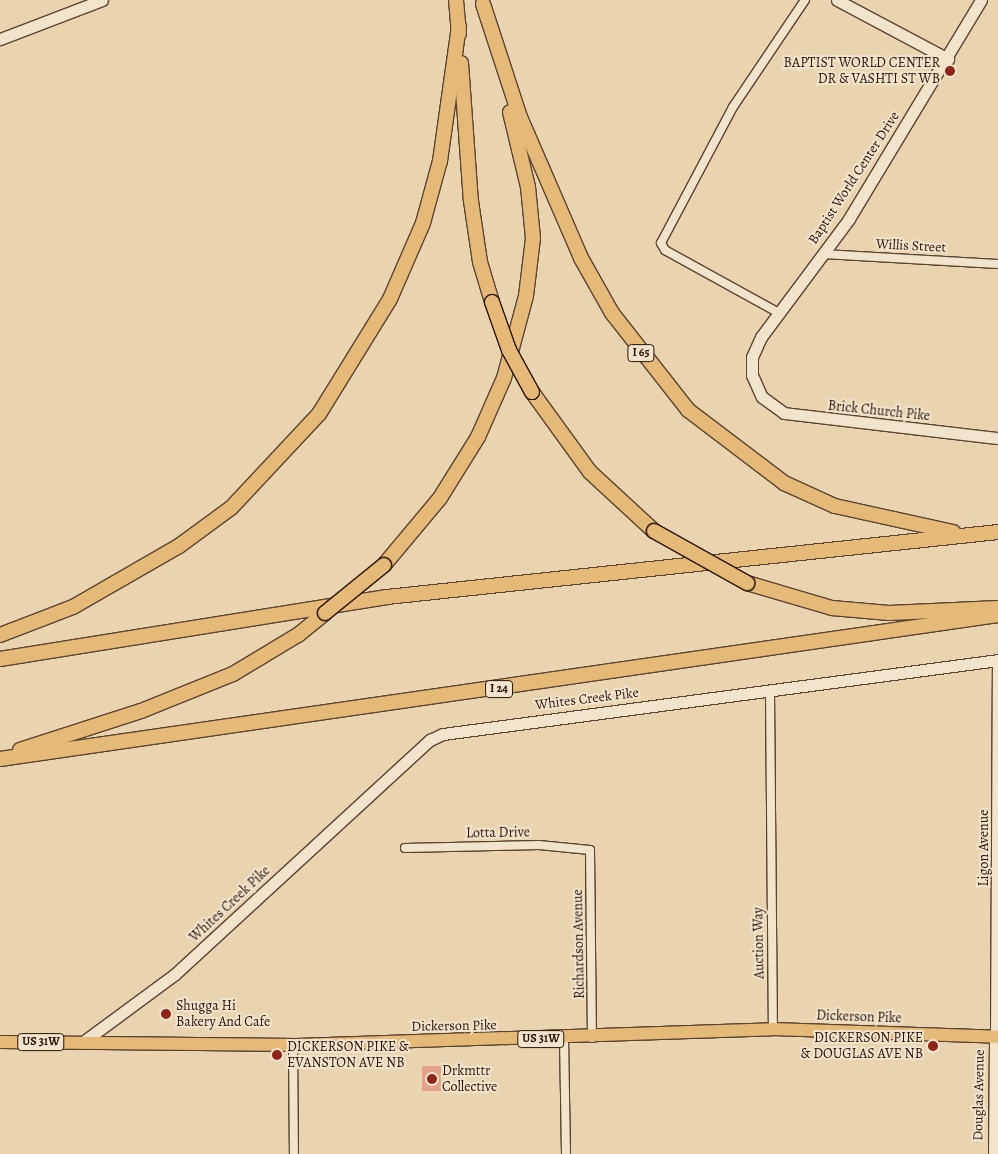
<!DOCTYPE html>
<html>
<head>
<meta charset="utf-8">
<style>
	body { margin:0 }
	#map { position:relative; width:998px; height:1154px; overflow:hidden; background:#ead4b0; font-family:Alegreya,serif }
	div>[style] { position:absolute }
	.building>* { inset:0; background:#e6a18a; transform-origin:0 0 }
	.roads { filter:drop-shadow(1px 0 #5c4332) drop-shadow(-1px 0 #5c4332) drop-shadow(0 1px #5c4332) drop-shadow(0 -1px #5c4332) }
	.street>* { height:8px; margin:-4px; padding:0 4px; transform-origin:4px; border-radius:4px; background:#f1e3cc }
	.secondary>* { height:11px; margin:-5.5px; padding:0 5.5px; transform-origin:5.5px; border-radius:5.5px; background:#f1e3cc }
	.primary>* { height:12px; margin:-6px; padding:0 6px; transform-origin:6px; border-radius:6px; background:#e5ba78 }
	.highway>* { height:14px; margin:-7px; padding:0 7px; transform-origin:7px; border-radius:7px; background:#e5ba78 }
	.bridges { filter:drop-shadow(1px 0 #2c1308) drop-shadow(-1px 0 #2c1308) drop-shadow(0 1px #2c1308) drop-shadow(0 -1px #2c1308) }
	.highway-bridge>* { height:14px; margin:-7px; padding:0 7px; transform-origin:7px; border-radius:7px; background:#e5ba78 }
	.dots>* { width:14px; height:14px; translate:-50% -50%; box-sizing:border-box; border:2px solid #f1e3cc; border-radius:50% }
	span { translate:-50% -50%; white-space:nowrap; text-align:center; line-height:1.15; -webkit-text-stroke:4px #f1e3cc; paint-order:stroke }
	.shield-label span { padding:1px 4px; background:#f1e3cc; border:1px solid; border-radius:4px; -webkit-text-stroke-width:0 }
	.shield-label { font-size:12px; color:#2c1308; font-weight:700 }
	.poi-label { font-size:14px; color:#2c1308 }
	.right { translate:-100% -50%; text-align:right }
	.left { translate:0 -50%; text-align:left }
	.street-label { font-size:14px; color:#2c1308 }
</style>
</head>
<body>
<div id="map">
	<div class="building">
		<i style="left:422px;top:1066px;width:19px;height:25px"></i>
	</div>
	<div class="roads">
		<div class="street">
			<i style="left:823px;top:254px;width:175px;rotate:3.3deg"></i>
			<i style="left:779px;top:313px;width:130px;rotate:-151.1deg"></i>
			<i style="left:665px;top:250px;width:8px;rotate:-120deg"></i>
			<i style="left:661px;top:243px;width:154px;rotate:-62.1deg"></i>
			<i style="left:733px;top:107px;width:129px;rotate:-56.1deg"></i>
			<i style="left:770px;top:693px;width:336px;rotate:89.5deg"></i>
			<i style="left:405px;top:848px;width:134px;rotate:-1.3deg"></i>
			<i style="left:539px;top:845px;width:51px;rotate:5.6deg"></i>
			<i style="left:590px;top:850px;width:188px;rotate:89.4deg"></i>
			<i style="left:995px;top:1037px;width:376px;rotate:-89.7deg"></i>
			<i style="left:564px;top:1038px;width:116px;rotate:89deg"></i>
			<i style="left:293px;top:1045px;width:109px;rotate:89.5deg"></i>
		</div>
		<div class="secondary">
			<i style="left:837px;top:0;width:126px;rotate:28deg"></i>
			<i style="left:981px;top:0;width:256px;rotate:121.1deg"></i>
			<i style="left:849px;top:219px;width:147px;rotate:126.7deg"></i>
			<i style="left:761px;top:337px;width:22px;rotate:114deg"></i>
			<i style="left:752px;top:357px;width:18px;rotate:90deg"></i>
			<i style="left:752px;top:375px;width:24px;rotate:66deg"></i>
			<i style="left:762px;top:397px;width:27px;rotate:36deg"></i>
			<i style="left:784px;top:413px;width:215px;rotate:6.7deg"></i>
			<i style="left:0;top:39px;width:109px;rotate:-20.9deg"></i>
			<i style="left:83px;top:1042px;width:113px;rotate:-36.4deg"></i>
			<i style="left:174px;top:975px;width:348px;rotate:-42.6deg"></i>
			<i style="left:430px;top:740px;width:14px;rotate:-25deg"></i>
			<i style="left:443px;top:734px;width:560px;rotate:-7.59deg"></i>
			<i style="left:994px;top:1154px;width:117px;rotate:-89.5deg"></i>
		</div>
		<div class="primary">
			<i style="left:0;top:1042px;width:297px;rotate:0.6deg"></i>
			<i style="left:297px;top:1045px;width:476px;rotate:-1.9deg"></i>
			<i style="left:773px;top:1029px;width:225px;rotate:2deg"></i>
		</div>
		<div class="highway">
			<i style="left:456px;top:0;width:34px;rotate:85deg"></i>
			<i style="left:483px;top:4px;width:119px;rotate:71.9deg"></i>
			<i style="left:520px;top:117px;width:154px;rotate:66.6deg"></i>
			<i style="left:581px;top:258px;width:63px;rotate:60.6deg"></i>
			<i style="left:612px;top:313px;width:123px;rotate:51.9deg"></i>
			<i style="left:688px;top:410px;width:121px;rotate:37.2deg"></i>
			<i style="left:784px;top:483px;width:56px;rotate:24.3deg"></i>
			<i style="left:835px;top:506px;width:121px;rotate:12.4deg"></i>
			<i style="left:461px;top:63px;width:138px;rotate:85.9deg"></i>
			<i style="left:471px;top:201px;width:62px;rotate:81.6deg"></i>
			<i style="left:480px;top:262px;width:42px;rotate:73.3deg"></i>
			<i style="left:532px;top:392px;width:99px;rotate:54.1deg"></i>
			<i style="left:590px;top:472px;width:87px;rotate:42.7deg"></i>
			<i style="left:384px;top:565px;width:87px;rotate:-50.1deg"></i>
			<i style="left:440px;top:498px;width:72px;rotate:-58.1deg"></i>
			<i style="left:478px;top:437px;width:64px;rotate:-66.2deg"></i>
			<i style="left:504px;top:378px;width:85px;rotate:-75deg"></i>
			<i style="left:526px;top:296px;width:58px;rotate:-83.1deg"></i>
			<i style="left:533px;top:238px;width:51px;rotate:-95.6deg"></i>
			<i style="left:528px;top:187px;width:77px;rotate:-103.5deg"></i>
			<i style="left:747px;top:583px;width:89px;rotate:16.4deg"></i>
			<i style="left:832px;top:608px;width:57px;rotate:5deg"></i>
			<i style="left:889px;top:613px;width:109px;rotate:-2.6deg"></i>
			<i style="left:0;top:635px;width:78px;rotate:-21deg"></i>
			<i style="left:73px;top:607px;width:122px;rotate:-29.9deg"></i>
			<i style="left:179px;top:546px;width:64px;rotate:-36.2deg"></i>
			<i style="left:231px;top:508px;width:129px;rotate:-46.9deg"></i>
			<i style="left:319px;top:414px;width:135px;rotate:-58.3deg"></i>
			<i style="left:390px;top:299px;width:83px;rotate:-66.5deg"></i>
			<i style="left:423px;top:223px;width:64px;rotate:-74.7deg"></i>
			<i style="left:440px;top:161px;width:136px;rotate:-82deg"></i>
			<i style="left:0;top:659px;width:392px;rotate:-9.1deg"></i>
			<i style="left:387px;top:597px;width:614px;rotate:-6.07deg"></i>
			<i style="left:20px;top:750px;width:127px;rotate:-17.9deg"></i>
			<i style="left:141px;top:711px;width:99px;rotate:-21.9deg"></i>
			<i style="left:233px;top:674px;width:76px;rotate:-31deg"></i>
			<i style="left:298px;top:635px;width:35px;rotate:-39deg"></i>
			<i style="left:0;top:759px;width:1008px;rotate:-8.21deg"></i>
		</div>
	</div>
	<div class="bridges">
		<div class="highway-bridge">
			<i style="left:492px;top:302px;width:51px;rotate:70.5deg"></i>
			<i style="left:509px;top:350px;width:48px;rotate:61.3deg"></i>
			<i style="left:654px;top:531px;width:107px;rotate:29.2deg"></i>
			<i style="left:325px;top:613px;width:76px;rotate:-39.1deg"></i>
		</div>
	</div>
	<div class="dots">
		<i style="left:950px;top:71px;background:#8f2418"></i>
		<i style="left:166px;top:1014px;background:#8f2418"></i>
		<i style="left:933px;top:1046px;background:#8f2418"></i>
		<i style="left:277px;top:1055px;background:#8f2418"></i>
		<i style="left:432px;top:1079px;background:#8f2418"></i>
	</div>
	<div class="shield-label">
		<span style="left:641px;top:353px">I 65</span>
		<span style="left:499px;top:689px">I 24</span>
		<span style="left:541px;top:1039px">US 31W</span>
		<span style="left:41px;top:1042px">US 31W</span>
	</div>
	<div class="poi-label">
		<span class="right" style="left:940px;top:71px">BAPTIST WORLD CENTER<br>DR &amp; VASHTI ST WB</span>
		<span class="left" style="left:176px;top:1014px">Shugga Hi<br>Bakery And Cafe</span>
		<span class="right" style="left:923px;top:1046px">DICKERSON PIKE<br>&amp; DOUGLAS AVE NB</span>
		<span class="left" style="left:287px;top:1055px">DICKERSON PIKE &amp;<br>EVANSTON AVE NB</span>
		<span class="left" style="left:442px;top:1079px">Drkmttr<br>Collective</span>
	</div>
	<div class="street-label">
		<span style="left:854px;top:178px;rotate:-57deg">Baptist World Center Drive</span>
		<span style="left:911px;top:246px;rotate:3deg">Willis Street</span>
		<span style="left:879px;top:411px;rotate:6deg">Brick Church Pike</span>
		<span style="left:587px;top:699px;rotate:-7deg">Whites Creek Pike</span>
		<span style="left:498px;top:833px;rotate:-1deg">Lotta Drive</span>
		<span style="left:984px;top:848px;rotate:-90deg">Ligon Avenue</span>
		<span style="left:230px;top:904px;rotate:-43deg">Whites Creek Pike</span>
		<span style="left:759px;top:943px;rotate:-91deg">Auction Way</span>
		<span style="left:579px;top:944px;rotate:-91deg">Richardson Avenue</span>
		<span style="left:859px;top:1017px;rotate:2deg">Dickerson Pike</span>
		<span style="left:454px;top:1026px;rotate:-1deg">Dickerson Pike</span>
		<span style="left:979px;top:1095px;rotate:-89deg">Douglas Avenue</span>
	</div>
</div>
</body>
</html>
